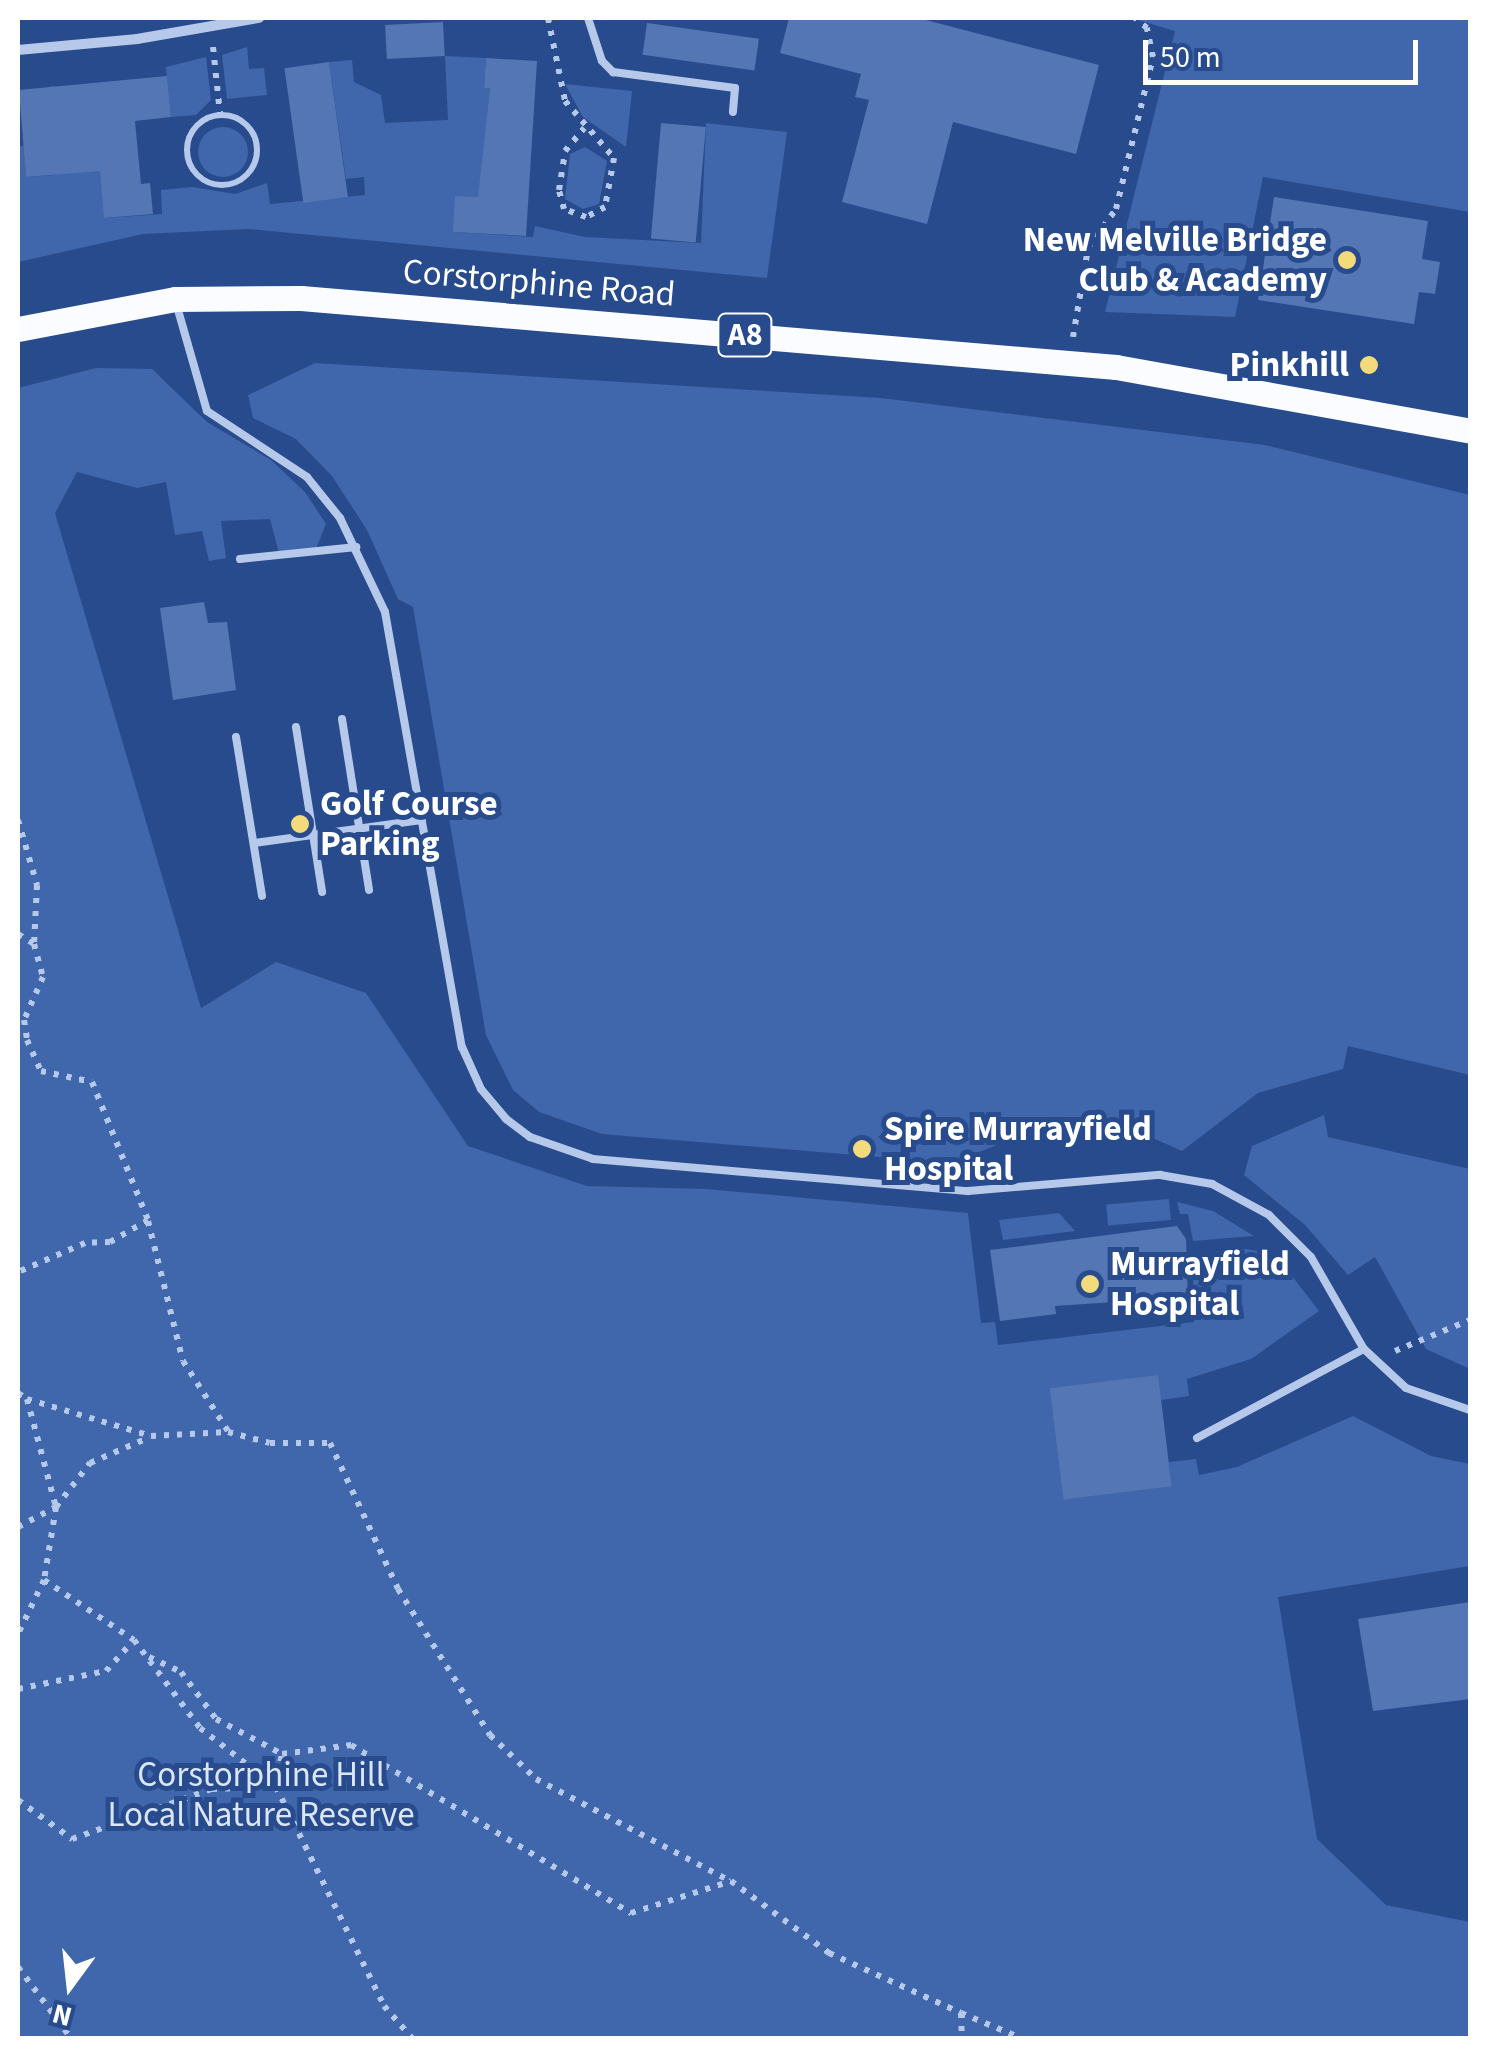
<!DOCTYPE html>
<html>
<head>
<meta charset="utf-8">
<style>
	body { margin:0 }
	#map { position:relative; width:1488px; height:2056px; overflow:hidden; background:#274b8d; font-family:"Source Sans 3",sans-serif }
	div>[style] { position:absolute }
	.green>* { inset:0; background:#4066ab; transform-origin:0 0 }
	.round { border-radius:50% }
	.building>* { inset:0; background:#5476b5; transform-origin:0 0 }
	.path>* { height:6px; margin-top:-3px; transform-origin:0; background:repeating-linear-gradient(90deg,#b7c9ea 0 5px,transparent 0 13px) }
	.path>.ring { margin:-3px; padding:0; box-sizing:content-box; background:none; border:6px solid #b7c9ea; border-radius:50% }
	.lane>* { height:8px; margin:-4px; padding:0 4px; transform-origin:4px; border-radius:4px; background:#b7c9ea }
	.street>* { height:10px; margin:-5px; padding:0 5px; transform-origin:5px; border-radius:5px; background:#b7c9ea }
	.primary>* { height:25px; margin:-12.5px; padding:0 12.5px; transform-origin:12.5px; border-radius:12.5px; background:#fafcff }
	.dots>* { width:28px; height:28px; translate:-50% -50%; box-sizing:border-box; border:5px solid #274b8d; border-radius:50% }
	span { translate:-50% -50%; white-space:nowrap; text-align:center; line-height:1.15; -webkit-text-stroke:10px #274b8d; paint-order:stroke }
	.shield-label span { padding:2px 8px; background:#274b8d; border:2px solid; border-radius:8px; -webkit-text-stroke-width:0 }
	.shield-label { font-size:32px; color:#fff; font-weight:700 }
	.poi-label { font-size:35px; color:#fff; font-weight:700 }
	.right { translate:-100% -50%; text-align:right }
	.left { translate:0 -50%; text-align:left }
	.street-label { font-size:35px; color:#fff }
	.park-label { font-size:35px; color:#dbe6f8 }
	.frame { position:absolute; inset:0; border:20px solid #fff; pointer-events:none }
	.north { position:absolute; left:20px; top:1936px; width:100px; height:100px; -webkit-text-stroke:8px #274b8d; paint-order:stroke; rotate:195deg; font-size:28px; font-weight:700; line-height:40px; text-align:center; color:#fff }
	.north::after { content:''; display:block; margin:auto; width:35px; height:45px; background:#fff; clip-path:polygon(50% 0,100% 100%,50% 72%,0 100%) }
	.scale { position:absolute; left:1143px; top:40px; width:275px; height:45px; box-sizing:border-box; border:5px solid #fff; border-top:0; padding-left:12px; font-size:30px; line-height:35px; white-space:nowrap; color:#fff; -webkit-text-stroke:8px #274b8d; paint-order:stroke }
</style>
</head>
<body>
<div id="map">
	<div class="green">
		<i style="clip-path:polygon(1131px 18px,1470px 18px,1470px 212px,1263px 177px,1235px 317px,1105px 312px,1175px 31px)"></i>
		<i style="clip-path:polygon(247px 47px,249px 69px,264px 68px,267px 95px,227px 99px,222px 55px)"></i>
		<i style="clip-path:polygon(445px 56px,486px 58px,484px 87px,490px 88px,479px 197px,453px 232px,533px 237px,535px 226px,585px 237px,701px 243px,706px 123px,787px 132px,767px 278px,248px 229px,143px 234px,18px 262px,18px 146px,24px 146px,26px 177px,55px 175px,47px 87px,55px 86px,59px 125px,95px 122px,105px 218px,162px 214px,161px 190px,192px 187px,235px 194px,267px 183px,270px 204px,365px 195px,364px 177px,346px 179px,329px 62px,352px 60px,354px 82px,381px 95px,385px 123px,448px 120px)"></i>
		<i style="clip-path:polygon(206px 57px,211px 100px,196px 115px,171px 117px,166px 67px)"></i>
		<i style="clip-path:polygon(565px 84px,632px 91px,626px 147px,583px 117px)"></i>
		<i class="round" style="left:198px;top:127px;width:50px;height:50px"></i>
		<i style="clip-path:polygon(585px 147px,607px 161px,599px 204px,583px 209px,565px 199px,570px 154px)"></i>
		<i style="clip-path:polygon(315px 363px,881px 398px,1265px 445px,1470px 495px,1470px 1075px,1348px 1046px,1343px 1069px,1258px 1093px,1182px 1151px,1137px 1131px,1084px 1121px,1048px 1125px,951px 1163px,602px 1134px,539px 1112px,513px 1090px,486px 1035px,413px 607px,398px 599px,367px 530px,332px 476px,296px 439px,253px 418px,248px 395px)"></i>
		<i style="clip-path:polygon(96px 368px,152px 369px,207px 422px,271px 460px,305px 492px,326px 524px,316px 549px,279px 553px,270px 519px,221px 521px,226px 558px,209px 561px,202px 531px,175px 535px,166px 482px,137px 488px,77px 472px,55px 513px,201px 1008px,276px 962px,366px 993px,468px 1146px,587px 1186px,707px 1189px,968px 1213px,981px 1323px,995px 1322px,998px 1345px,1194px 1322px,1193px 1254px,1246px 1249px,1275px 1254px,1319px 1311px,1251px 1359px,1187px 1379px,1189px 1396px,1161px 1400px,1158px 1375px,1171px 1485px,1169px 1462px,1196px 1459px,1199px 1475px,1237px 1467px,1353px 1416px,1431px 1456px,1470px 1464px,1470px 1566px,1278px 1597px,1317px 1839px,1386px 1905px,1470px 1922px,1470px 2038px,18px 2038px,18px 388px)"></i>
		<i style="clip-path:polygon(1324px 1115px,1328px 1137px,1470px 1169px,1470px 1369px,1426px 1349px,1375px 1257px,1348px 1275px,1305px 1225px,1244px 1175px,1252px 1146px)"></i>
		<i style="left:1169px;top:1199px;width:21px;height:63px;rotate:85deg"></i>
		<i style="clip-path:polygon(1177px 1202px,1213px 1211px,1254px 1236px,1193px 1241px,1188px 1214px,1180px 1214px)"></i>
		<i style="clip-path:polygon(1059px 1213px,1075px 1231px,1003px 1240px,999px 1220px)"></i>
	</div>
	<div class="building">
		<i style="clip-path:polygon(789px 18px,918px 18px,1099px 65px,1076px 154px,953px 122px,927px 224px,842px 202px,869px 100px,855px 97px,861px 74px,780px 53px)"></i>
		<i style="left:443px;top:22px;width:34px;height:58px;rotate:87deg"></i>
		<i style="left:647px;top:23px;width:113px;height:32px;rotate:8deg"></i>
		<i style="clip-path:polygon(486px 58px,537px 61px,526px 236px,453px 232px,455px 196px,478px 197px,490px 88px,484px 88px)"></i>
		<i style="left:329px;top:62px;width:136px;height:45px;rotate:82deg"></i>
		<i style="clip-path:polygon(167px 76px,171px 117px,135px 121px,141px 184px,150px 183px,153px 214px,104px 218px,100px 171px,26px 177px,19px 90px)"></i>
		<i style="left:661px;top:123px;width:45px;height:116px;rotate:5deg"></i>
		<i style="clip-path:polygon(1274px 197px,1428px 221px,1422px 259px,1440px 262px,1435px 294px,1419px 292px,1414px 324px,1258px 300px)"></i>
		<i style="clip-path:polygon(204px 602px,208px 623px,227px 622px,236px 690px,173px 700px,160px 608px)"></i>
		<i style="clip-path:polygon(1177px 1226px,1186px 1239px,1188px 1297px,1055px 1306px,1056px 1314px,1000px 1321px,990px 1250px)"></i>
		<i style="left:1158px;top:1375px;width:112px;height:109px;rotate:83deg"></i>
		<i style="clip-path:polygon(1470px 1602px,1470px 1699px,1373px 1711px,1358px 1619px)"></i>
	</div>
	<div class="path">
		<i style="left:548px;top:18px;width:85px;rotate:78.4deg"></i>
		<i style="left:565px;top:101px;width:75px;rotate:49.3deg"></i>
		<i style="left:614px;top:158px;width:50px;rotate:100.4deg"></i>
		<i style="left:605px;top:207px;width:21px;rotate:152deg"></i>
		<i style="left:586px;top:217px;width:23px;rotate:-160deg"></i>
		<i style="left:564px;top:209px;width:20px;rotate:-105deg"></i>
		<i style="left:559px;top:190px;width:39px;rotate:-81deg"></i>
		<i style="left:565px;top:151px;width:30px;rotate:-50deg"></i>
		<i style="left:213px;top:47px;width:67px;rotate:84deg"></i>
		<i class="ring" style="left:187px;top:115px;width:64px;height:64px"></i>
		<i style="left:1073px;top:337px;width:90px;rotate:-80.4deg"></i>
		<i style="left:1088px;top:248px;width:48px;rotate:-54.3deg"></i>
		<i style="left:1116px;top:209px;width:156px;rotate:-76.3deg"></i>
		<i style="left:1153px;top:57px;width:30px;rotate:-102deg"></i>
		<i style="left:1147px;top:28px;width:16px;rotate:-140deg"></i>
		<i style="left:18px;top:820px;width:68px;rotate:73.7deg"></i>
		<i style="left:37px;top:885px;width:59px;rotate:92.9deg"></i>
		<i style="left:18px;top:934px;width:19px;rotate:32deg"></i>
		<i style="left:34px;top:944px;width:34px;rotate:75deg"></i>
		<i style="left:43px;top:977px;width:47px;rotate:113.8deg"></i>
		<i style="left:24px;top:1020px;width:20px;rotate:81deg"></i>
		<i style="left:27px;top:1040px;width:34px;rotate:66deg"></i>
		<i style="left:41px;top:1071px;width:52px;rotate:12.2deg"></i>
		<i style="left:92px;top:1082px;width:149px;rotate:67.9deg"></i>
		<i style="left:148px;top:1220px;width:44px;rotate:149.9deg"></i>
		<i style="left:110px;top:1242px;width:25px;rotate:178deg"></i>
		<i style="left:85px;top:1243px;width:73px;rotate:156.6deg"></i>
		<i style="left:148px;top:1221px;width:144px;rotate:76deg"></i>
		<i style="left:183px;top:1361px;width:83px;rotate:57.3deg"></i>
		<i style="left:1395px;top:1351px;width:81px;rotate:-22.5deg"></i>
		<i style="left:18px;top:1393px;width:11px;rotate:34deg"></i>
		<i style="left:27px;top:1399px;width:112px;rotate:75deg"></i>
		<i style="left:56px;top:1507px;width:74px;rotate:99.3deg"></i>
		<i style="left:44px;top:1580px;width:60px;rotate:115.7deg"></i>
		<i style="left:27px;top:1399px;width:129px;rotate:16.6deg"></i>
		<i style="left:151px;top:1436px;width:77px;rotate:-3deg"></i>
		<i style="left:228px;top:1432px;width:43px;rotate:14.7deg"></i>
		<i style="left:270px;top:1443px;width:60px"></i>
		<i style="left:330px;top:1443px;width:161px;rotate:65deg"></i>
		<i style="left:398px;top:1589px;width:173px;rotate:57.8deg"></i>
		<i style="left:490px;top:1735px;width:64px;rotate:43.7deg"></i>
		<i style="left:536px;top:1779px;width:219px;rotate:27.7deg"></i>
		<i style="left:18px;top:1527px;width:43px;rotate:-27.8deg"></i>
		<i style="left:56px;top:1507px;width:56px;rotate:-52.3deg"></i>
		<i style="left:90px;top:1463px;width:65px;rotate:-23.4deg"></i>
		<i style="left:44px;top:1580px;width:108px;rotate:33.7deg"></i>
		<i style="left:134px;top:1640px;width:110px;rotate:53.1deg"></i>
		<i style="left:200px;top:1728px;width:96px;rotate:37.8deg"></i>
		<i style="left:276px;top:1787px;width:244px;rotate:63.7deg"></i>
		<i style="left:384px;top:2006px;width:43px;rotate:48.8deg"></i>
		<i style="left:149px;top:1657px;width:35px;rotate:25deg"></i>
		<i style="left:181px;top:1672px;width:59px;rotate:53.3deg"></i>
		<i style="left:216px;top:1719px;width:75px;rotate:27.9deg"></i>
		<i style="left:18px;top:1689px;width:90px;rotate:-11.6deg"></i>
		<i style="left:106px;top:1671px;width:42px;rotate:-47.9deg"></i>
		<i style="left:18px;top:1800px;width:67px;rotate:35.8deg"></i>
		<i style="left:72px;top:1839px;width:149px;rotate:-19.7deg"></i>
		<i style="left:212px;top:1789px;width:64px;rotate:-1.8deg"></i>
		<i style="left:276px;top:1787px;width:34px;rotate:-80deg"></i>
		<i style="left:282px;top:1754px;width:70px;rotate:-7.4deg"></i>
		<i style="left:351px;top:1745px;width:327px;rotate:31deg"></i>
		<i style="left:631px;top:1913px;width:105px;rotate:-17.7deg"></i>
		<i style="left:731px;top:1881px;width:122px;rotate:36.3deg"></i>
		<i style="left:829px;top:1953px;width:145px;rotate:24.4deg"></i>
		<i style="left:961px;top:2013px;width:25px;rotate:88deg"></i>
		<i style="left:18px;top:1967px;width:89px;rotate:53.3deg"></i>
		<i style="left:961px;top:2013px;width:65px;rotate:22.6deg"></i>
	</div>
	<div class="lane">
		<i style="left:588px;top:18px;width:45px;rotate:72deg"></i>
		<i style="left:602px;top:61px;width:16px;rotate:45deg"></i>
		<i style="left:613px;top:72px;width:123px;rotate:7.5deg"></i>
		<i style="left:735px;top:88px;width:24px;rotate:95deg"></i>
		<i style="left:176px;top:303px;width:112px;rotate:74deg"></i>
		<i style="left:207px;top:411px;width:120px;rotate:33.4deg"></i>
		<i style="left:307px;top:477px;width:53px;rotate:51.2deg"></i>
		<i style="left:340px;top:518px;width:104px;rotate:64.4deg"></i>
		<i style="left:385px;top:612px;width:442px;rotate:80deg"></i>
		<i style="left:462px;top:1047px;width:46px;rotate:65.7deg"></i>
		<i style="left:481px;top:1089px;width:39px;rotate:50deg"></i>
		<i style="left:506px;top:1119px;width:30px;rotate:37deg"></i>
		<i style="left:530px;top:1137px;width:67px;rotate:19.2deg"></i>
		<i style="left:593px;top:1159px;width:376px;rotate:4.9deg"></i>
		<i style="left:968px;top:1191px;width:193px;rotate:-4.8deg"></i>
		<i style="left:1160px;top:1175px;width:53px;rotate:9.8deg"></i>
		<i style="left:1212px;top:1184px;width:65px;rotate:28.5deg"></i>
		<i style="left:1269px;top:1215px;width:59px;rotate:45deg"></i>
		<i style="left:1311px;top:1257px;width:106px;rotate:60.1deg"></i>
		<i style="left:1364px;top:1349px;width:57px;rotate:42.9deg"></i>
		<i style="left:1406px;top:1388px;width:68px;rotate:19deg"></i>
		<i style="left:240px;top:559px;width:117px;rotate:-5.9deg"></i>
		<i style="left:342px;top:719px;width:173px;rotate:81deg"></i>
		<i style="left:296px;top:727px;width:167px;rotate:81deg"></i>
		<i style="left:236px;top:737px;width:161px;rotate:80.7deg"></i>
		<i style="left:254px;top:843px;width:169px;rotate:-7.8deg"></i>
		<i style="left:1197px;top:1438px;width:189px;rotate:-28.1deg"></i>
	</div>
	<div class="street">
		<i style="left:18px;top:50px;width:120px;rotate:-5.3deg"></i>
		<i style="left:137px;top:39px;width:124px;rotate:-9.8deg"></i>
	</div>
	<div class="primary">
		<i style="left:18px;top:329px;width:160px;rotate:-10.8deg"></i>
		<i style="left:175px;top:299px;width:126px;rotate:-0.5deg"></i>
		<i style="left:301px;top:298px;width:818px;rotate:4.84deg"></i>
		<i style="left:1116px;top:367px;width:360px;rotate:10.2deg"></i>
	</div>
	<div class="dots">
		<i style="left:1347px;top:260px;background:#f3db7c"></i>
		<i style="left:1369px;top:365px;background:#f3db7c"></i>
		<i style="left:300px;top:824px;background:#f3db7c"></i>
		<i style="left:862px;top:1149px;background:#f3db7c"></i>
		<i style="left:1090px;top:1284px;background:#f3db7c"></i>
	</div>
	<div class="shield-label">
		<span style="left:745px;top:335px">A8</span>
	</div>
	<div class="poi-label">
		<span class="right" style="left:1327px;top:260px">New Melville Bridge<br>Club &amp; Academy</span>
		<span class="right" style="left:1349px;top:365px">Pinkhill</span>
		<span class="left" style="left:320px;top:824px">Golf Course<br>Parking</span>
		<span class="left" style="left:884px;top:1149px">Spire Murrayfield<br>Hospital</span>
		<span class="left" style="left:1110px;top:1284px">Murrayfield<br>Hospital</span>
	</div>
	<div class="street-label">
		<span style="left:539px;top:283px;rotate:5deg">Corstorphine Road</span>
	</div>
	<div class="park-label">
		<span style="left:261px;top:1795px">Corstorphine Hill<br>Local Nature Reserve</span>
	</div>
	<div class="frame"></div>
	<div class="north">N</div>
	<div class="scale">50 m</div>
</div>
</body>
</html>
